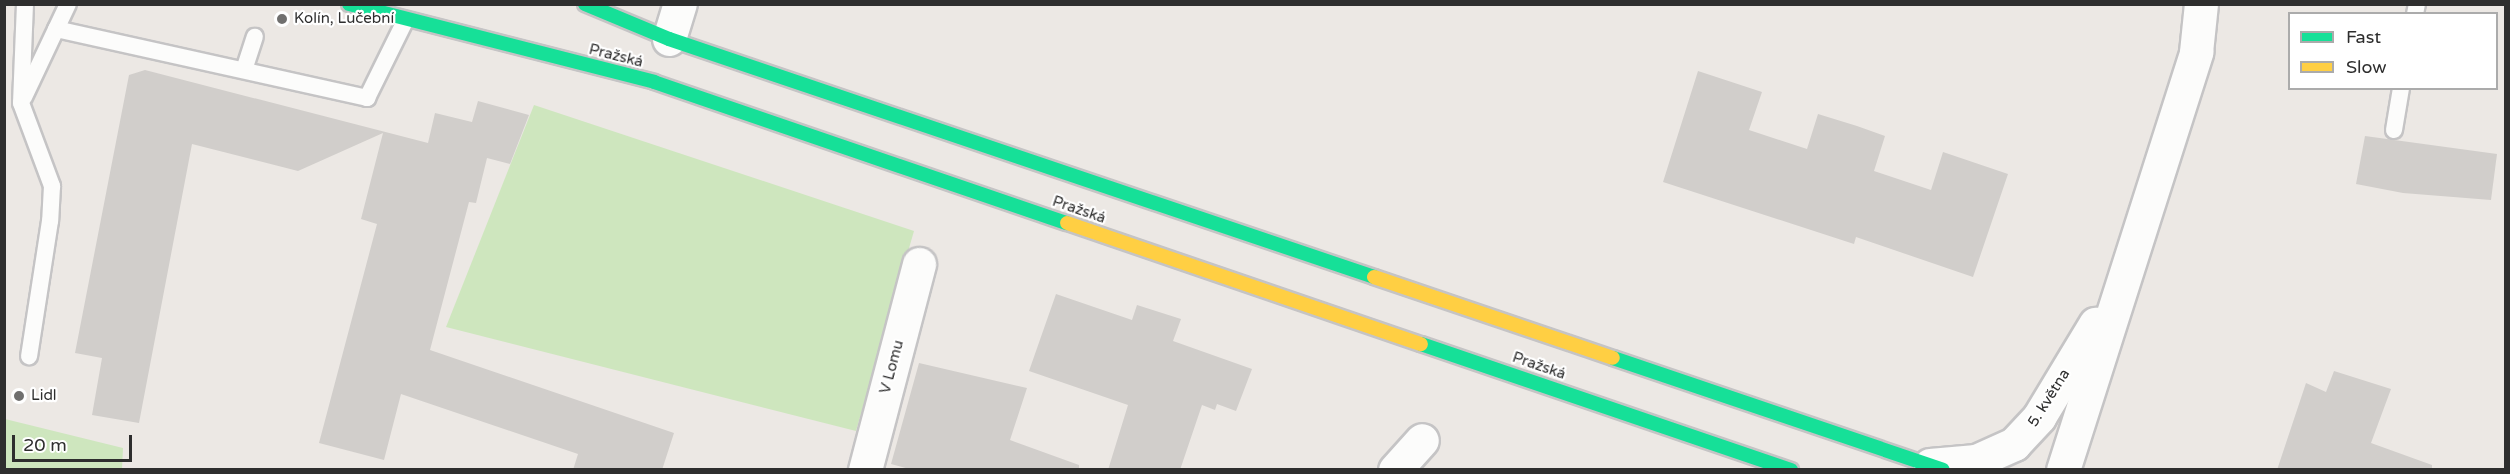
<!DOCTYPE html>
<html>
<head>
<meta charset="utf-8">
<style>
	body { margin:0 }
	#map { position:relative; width:2510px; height:474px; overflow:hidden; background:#ece8e4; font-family:"Varela Round",sans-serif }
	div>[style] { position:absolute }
	.green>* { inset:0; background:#cee6be }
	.building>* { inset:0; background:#d1cecb }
	.roads { filter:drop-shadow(2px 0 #c5c4c5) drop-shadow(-2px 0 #c5c4c5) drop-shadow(0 2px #c5c4c5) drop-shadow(0 -2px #c5c4c5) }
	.lane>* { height:16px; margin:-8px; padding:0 8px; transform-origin:8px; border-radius:8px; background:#fcfcfb }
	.street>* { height:33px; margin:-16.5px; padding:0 16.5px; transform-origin:16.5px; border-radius:16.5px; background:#fcfcfb }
	.fast>* { height:14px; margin:-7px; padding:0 7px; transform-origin:7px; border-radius:7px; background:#16e098 }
	.slow>* { height:14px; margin:-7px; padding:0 7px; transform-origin:7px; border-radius:7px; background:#ffcf43 }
	.dots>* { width:16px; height:16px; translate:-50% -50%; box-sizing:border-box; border:3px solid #fff; border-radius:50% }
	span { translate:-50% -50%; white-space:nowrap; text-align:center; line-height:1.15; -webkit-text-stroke:4.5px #fff; paint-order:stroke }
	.poi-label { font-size:15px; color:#2e2e2e }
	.left { translate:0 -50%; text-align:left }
	.street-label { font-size:15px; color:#2e2e2e }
	.frame { position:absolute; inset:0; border:6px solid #2e2e2e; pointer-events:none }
	.legend { position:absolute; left:2288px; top:12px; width:210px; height:78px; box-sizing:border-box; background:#fff; border:2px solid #ababab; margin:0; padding:8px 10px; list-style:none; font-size:18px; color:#2e2e2e }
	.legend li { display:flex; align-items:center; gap:12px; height:30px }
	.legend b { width:30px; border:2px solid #ababab }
	.scale { position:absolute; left:12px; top:435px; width:120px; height:27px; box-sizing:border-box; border:3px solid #2e2e2e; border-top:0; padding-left:8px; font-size:18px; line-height:21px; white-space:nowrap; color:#2e2e2e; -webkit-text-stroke:4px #fff; paint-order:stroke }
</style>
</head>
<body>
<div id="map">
	<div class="green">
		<i style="clip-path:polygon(534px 105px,914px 231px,856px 431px,446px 327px)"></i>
		<i style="clip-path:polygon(5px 419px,123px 448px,122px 469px,5px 469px)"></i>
	</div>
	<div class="building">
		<i style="clip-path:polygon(145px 70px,428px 143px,435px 113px,472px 122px,478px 101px,529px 115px,510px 164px,487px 158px,476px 203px,469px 202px,430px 350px,674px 433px,662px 470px,573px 470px,578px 454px,401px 394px,384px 460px,319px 443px,377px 224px,361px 219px,383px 133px,298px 171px,192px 144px,139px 423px,92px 415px,102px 358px,75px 353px,129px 75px)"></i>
		<i style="clip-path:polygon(1698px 71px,1762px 92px,1749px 130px,1807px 149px,1818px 114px,1857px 126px,1885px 136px,1874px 171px,1931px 190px,1943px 152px,2008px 174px,1973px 277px,1856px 237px,1854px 244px,1663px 182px)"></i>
		<i style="clip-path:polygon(2365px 136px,2497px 154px,2491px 200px,2403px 193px,2356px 184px)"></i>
		<i style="clip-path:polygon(1056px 294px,1132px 320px,1137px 305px,1181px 319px,1173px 341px,1252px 369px,1236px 411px,1217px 404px,1215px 410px,1202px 405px,1180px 470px,1108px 470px,1128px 405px,1029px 371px)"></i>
		<i style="clip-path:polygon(919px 363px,1027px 388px,1010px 440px,1079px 465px,1079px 470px,913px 470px,891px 464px)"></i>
		<i style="clip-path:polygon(2334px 371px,2391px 389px,2371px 443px,2432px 465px,2432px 470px,2277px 470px,2306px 383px,2326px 392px)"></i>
	</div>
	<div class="roads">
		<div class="lane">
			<i style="left:25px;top:4px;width:99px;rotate:92.3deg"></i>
			<i style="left:21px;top:103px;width:89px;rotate:69.5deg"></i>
			<i style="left:52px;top:186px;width:35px;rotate:93deg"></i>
			<i style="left:50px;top:221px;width:137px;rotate:98.8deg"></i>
			<i style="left:2415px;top:14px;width:10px;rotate:-79deg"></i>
			<i style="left:56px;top:29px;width:319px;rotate:12.5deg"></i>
			<i style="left:367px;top:98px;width:86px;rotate:-63.7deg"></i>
			<i style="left:244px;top:70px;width:35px;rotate:-72deg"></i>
			<i style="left:24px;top:97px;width:103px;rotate:-64.7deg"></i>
			<i style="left:2394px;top:130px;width:43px;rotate:-80.5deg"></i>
		</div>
		<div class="street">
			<i style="left:669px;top:39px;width:37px;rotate:-73deg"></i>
			<i style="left:1930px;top:465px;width:46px;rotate:-5deg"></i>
			<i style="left:1976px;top:461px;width:42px;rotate:-24.1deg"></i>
			<i style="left:2014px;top:444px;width:37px;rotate:-47deg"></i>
			<i style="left:2039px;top:417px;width:109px;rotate:-58.9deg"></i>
			<i style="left:865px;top:470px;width:213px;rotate:-75.3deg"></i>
			<i style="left:1395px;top:470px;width:40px;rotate:-48deg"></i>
			<i style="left:2063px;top:470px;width:439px;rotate:-72.3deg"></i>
			<i style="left:2196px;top:52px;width:48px;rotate:-84.1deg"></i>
		</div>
		<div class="fast">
			<i style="left:349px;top:4px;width:315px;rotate:14.3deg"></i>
			<i style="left:654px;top:82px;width:436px;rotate:18.9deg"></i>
			<i style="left:585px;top:4px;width:91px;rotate:22.6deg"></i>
			<i style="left:669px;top:39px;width:744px;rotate:18.65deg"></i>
			<i style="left:1421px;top:344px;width:391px;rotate:18.8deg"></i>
			<i style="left:1613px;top:358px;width:348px;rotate:18.7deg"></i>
		</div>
		<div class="slow">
			<i style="left:1067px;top:223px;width:374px;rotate:18.9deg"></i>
			<i style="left:1374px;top:277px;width:252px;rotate:18.7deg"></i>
		</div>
	</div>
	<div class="dots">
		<i style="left:282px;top:19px;background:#706f6e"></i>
		<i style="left:19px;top:396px;background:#706f6e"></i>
	</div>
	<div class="poi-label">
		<span class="left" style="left:294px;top:19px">Kolín, Lučební</span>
		<span class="left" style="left:31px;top:396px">Lidl</span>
	</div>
	<div class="street-label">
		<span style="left:616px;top:56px;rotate:14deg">Pražská</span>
		<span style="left:1079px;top:210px;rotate:19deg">Pražská</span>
		<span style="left:1539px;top:366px;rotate:19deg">Pražská</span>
		<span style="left:892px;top:367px;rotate:-75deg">V Lomu</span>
		<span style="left:2049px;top:398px;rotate:-58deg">5. května</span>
	</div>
	<div class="frame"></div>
	<ul class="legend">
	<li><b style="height:8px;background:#16e098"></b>Fast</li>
	<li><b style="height:8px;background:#ffcf43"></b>Slow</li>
	</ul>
	<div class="scale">20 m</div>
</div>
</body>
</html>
